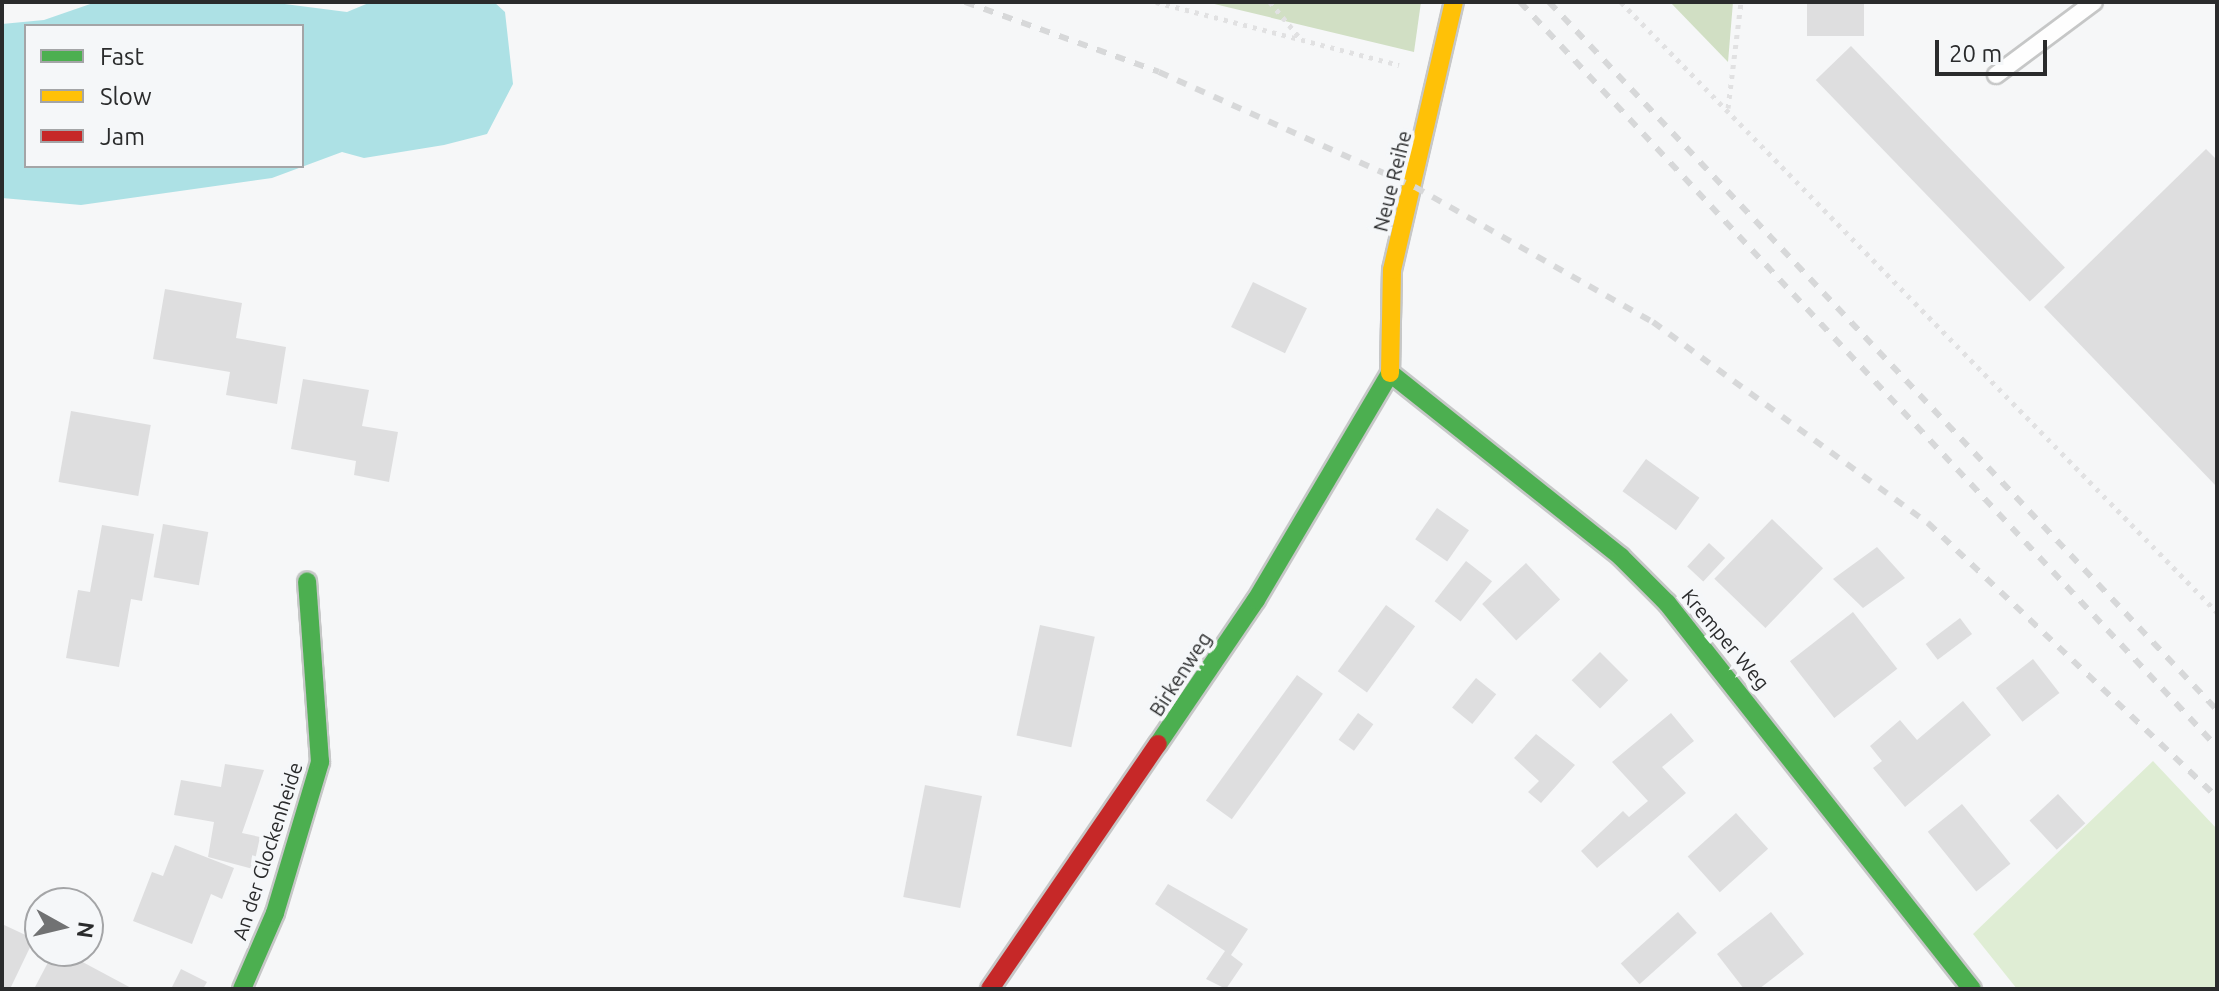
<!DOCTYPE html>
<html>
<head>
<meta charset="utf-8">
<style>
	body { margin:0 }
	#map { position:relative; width:2219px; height:991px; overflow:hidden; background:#f6f7f8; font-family:Ubuntu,sans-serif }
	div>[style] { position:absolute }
	.green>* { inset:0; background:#dfedd4 }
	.forest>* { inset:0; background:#d1dfc4 }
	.water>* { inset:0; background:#ade1e5 }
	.building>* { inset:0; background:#dededf; transform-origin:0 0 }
	.path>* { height:5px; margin-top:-2.5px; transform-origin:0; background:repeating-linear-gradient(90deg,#e1e1e2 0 4px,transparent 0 10px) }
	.roads { filter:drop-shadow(2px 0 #c6c7c7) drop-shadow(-2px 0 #c6c7c7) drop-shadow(0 2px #c6c7c7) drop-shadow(0 -2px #c6c7c7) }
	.lane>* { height:16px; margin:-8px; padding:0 8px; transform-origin:8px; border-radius:8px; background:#fefefe }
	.fast>* { height:18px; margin:-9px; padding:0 9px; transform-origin:9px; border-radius:9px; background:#4caf50 }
	.slow>* { height:18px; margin:-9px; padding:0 9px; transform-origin:9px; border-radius:9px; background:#ffc107 }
	.jam>* { height:18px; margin:-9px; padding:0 9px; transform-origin:9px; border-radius:9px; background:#c62828 }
	.rail>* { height:6px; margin-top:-3px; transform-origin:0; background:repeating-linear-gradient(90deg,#d7d8d9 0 10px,transparent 0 20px) }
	span { translate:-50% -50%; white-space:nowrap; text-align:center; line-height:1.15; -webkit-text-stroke:8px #f5f7f9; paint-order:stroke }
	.street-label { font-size:20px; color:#2a2b2c }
	.frame { position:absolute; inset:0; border:4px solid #2a2b2c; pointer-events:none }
	.legend { position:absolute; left:24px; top:24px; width:280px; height:144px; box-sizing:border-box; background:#f5f7f9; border:2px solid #a4a5a7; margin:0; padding:10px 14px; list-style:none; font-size:24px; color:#2a2b2c }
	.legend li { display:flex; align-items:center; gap:16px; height:40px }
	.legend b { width:40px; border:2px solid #a4a5a7 }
	.north { position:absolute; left:24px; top:887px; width:80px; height:80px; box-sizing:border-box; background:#f5f7f9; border:2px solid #a4a5a7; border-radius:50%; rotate:98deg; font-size:22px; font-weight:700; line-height:32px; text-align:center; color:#2a2b2c }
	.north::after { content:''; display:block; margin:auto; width:28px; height:36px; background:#717273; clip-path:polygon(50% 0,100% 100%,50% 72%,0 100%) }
	.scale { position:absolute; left:1935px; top:40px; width:112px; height:36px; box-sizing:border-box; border:4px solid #2a2b2c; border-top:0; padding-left:10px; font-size:24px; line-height:28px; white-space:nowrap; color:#2a2b2c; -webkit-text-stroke:6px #f5f7f9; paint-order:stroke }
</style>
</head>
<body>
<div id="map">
	<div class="green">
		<i style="clip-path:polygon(2153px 761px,2217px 829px,2217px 989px,2017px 989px,1973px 934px)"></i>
	</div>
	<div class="forest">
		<i style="clip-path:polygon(1206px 2px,1421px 2px,1414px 52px)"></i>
		<i style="clip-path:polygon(1670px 2px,1733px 2px,1728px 62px)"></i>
	</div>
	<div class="water">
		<i style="clip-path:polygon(evenodd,96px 2px,269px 2px,347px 12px,371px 2px,494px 2px,505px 12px,513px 84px,487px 134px,444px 145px,364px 158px,342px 152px,272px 178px,81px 205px,2px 198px,2px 24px,44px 20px,96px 2px,26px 26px,302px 26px,302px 166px,26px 166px,26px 26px)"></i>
	</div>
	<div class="building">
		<i style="left:1807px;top:2px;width:57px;height:34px"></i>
		<i style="left:1851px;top:46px;width:308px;height:49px;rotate:46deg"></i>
		<i style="clip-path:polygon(2206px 149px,2217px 160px,2217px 487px,2044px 307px)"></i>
		<i style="left:1253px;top:282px;width:60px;height:50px;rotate:26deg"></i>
		<i style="clip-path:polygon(165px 289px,242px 303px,236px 338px,286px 347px,277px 404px,226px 395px,230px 372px,153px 359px)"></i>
		<i style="clip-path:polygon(303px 379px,369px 390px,362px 426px,398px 432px,389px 482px,354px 475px,356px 461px,291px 449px)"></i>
		<i style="left:71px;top:411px;width:81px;height:72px;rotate:10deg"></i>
		<i style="left:1646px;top:459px;width:66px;height:40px;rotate:36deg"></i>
		<i style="left:1437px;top:508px;width:39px;height:38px;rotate:35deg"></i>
		<i style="left:1772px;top:519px;width:71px;height:83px;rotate:44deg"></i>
		<i style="left:163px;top:524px;width:46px;height:54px;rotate:10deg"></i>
		<i style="clip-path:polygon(102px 525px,154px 534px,142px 601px,131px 599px,119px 667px,66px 658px,78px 590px,90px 592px)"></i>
		<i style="left:1709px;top:543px;width:22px;height:32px;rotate:43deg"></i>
		<i style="clip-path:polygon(1877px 547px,1905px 578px,1863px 608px,1833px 579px)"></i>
		<i style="left:1466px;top:561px;width:33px;height:51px;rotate:38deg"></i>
		<i style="left:1526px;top:563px;width:50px;height:60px;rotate:47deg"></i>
		<i style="left:1386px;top:605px;width:36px;height:82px;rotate:36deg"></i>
		<i style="left:1853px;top:612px;width:72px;height:80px;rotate:52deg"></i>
		<i style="left:1960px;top:618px;width:20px;height:43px;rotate:53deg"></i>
		<i style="left:1040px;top:625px;width:56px;height:113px;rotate:12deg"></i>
		<i style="left:1600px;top:652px;width:40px;height:40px;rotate:45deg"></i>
		<i style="left:2033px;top:659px;width:43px;height:47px;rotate:52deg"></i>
		<i style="left:1297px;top:675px;width:32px;height:155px;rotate:36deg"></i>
		<i style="left:1476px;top:678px;width:26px;height:38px;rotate:39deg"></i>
		<i style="clip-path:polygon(1963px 701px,1991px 735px,1905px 807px,1873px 768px,1882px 761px,1870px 746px,1900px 720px,1917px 740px)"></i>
		<i style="left:1358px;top:713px;width:19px;height:33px;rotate:36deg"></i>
		<i style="clip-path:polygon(1671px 713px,1694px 741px,1662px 767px,1686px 793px,1597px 868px,1581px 851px,1623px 811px,1629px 817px,1648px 801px,1612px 762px)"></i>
		<i style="clip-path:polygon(1536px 734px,1575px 765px,1541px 803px,1528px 792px,1539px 781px,1514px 758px)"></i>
		<i style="clip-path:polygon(225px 764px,264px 770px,242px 833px,260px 837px,253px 869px,208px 857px,214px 822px,174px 815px,181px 780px,221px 787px)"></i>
		<i style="left:925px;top:785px;width:58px;height:114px;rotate:11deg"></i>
		<i style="left:2058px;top:794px;width:40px;height:39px;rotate:47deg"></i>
		<i style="left:1962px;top:804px;width:77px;height:44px;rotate:51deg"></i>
		<i style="left:1736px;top:813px;width:48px;height:65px;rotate:48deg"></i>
		<i style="clip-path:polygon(175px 845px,234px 868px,222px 899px,211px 894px,192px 944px,133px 921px,152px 872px,163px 876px)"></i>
		<i style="clip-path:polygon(1168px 884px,1248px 929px,1231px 955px,1243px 964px,1226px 989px,1206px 979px,1225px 951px,1155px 904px)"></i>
		<i style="left:1678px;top:912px;width:28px;height:77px;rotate:48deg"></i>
		<i style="clip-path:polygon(1771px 912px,1804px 954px,1759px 989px,1744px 989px,1717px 954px)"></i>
		<i style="clip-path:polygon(2px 924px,34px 939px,10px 989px,2px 989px)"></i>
		<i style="clip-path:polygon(54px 951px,62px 951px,133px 989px,34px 989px)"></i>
		<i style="clip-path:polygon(181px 969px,207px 982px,203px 989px,171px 989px)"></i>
	</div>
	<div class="path">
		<i style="left:1156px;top:2px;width:251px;rotate:14.5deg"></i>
		<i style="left:1270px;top:2px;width:47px;rotate:50.2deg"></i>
		<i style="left:1621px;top:2px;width:853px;rotate:45.67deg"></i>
		<i style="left:1728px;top:108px;width:107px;rotate:-83deg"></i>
	</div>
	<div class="roads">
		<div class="lane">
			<i style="left:1996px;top:75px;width:122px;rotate:-36.7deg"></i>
		</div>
		<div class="fast">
			<i style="left:1390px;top:373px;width:295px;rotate:38.5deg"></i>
			<i style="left:1621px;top:557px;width:65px;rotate:45deg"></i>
			<i style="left:1667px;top:603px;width:492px;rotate:51.7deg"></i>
			<i style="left:1158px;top:744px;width:174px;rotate:-55.8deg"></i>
			<i style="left:1256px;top:600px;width:264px;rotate:-59.4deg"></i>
			<i style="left:242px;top:989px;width:83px;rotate:-66.5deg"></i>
			<i style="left:275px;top:913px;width:158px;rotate:-73.4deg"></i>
			<i style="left:320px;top:762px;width:181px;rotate:-94.1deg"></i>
		</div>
		<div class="slow">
			<i style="left:1390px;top:373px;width:103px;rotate:-88.9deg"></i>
			<i style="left:1392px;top:270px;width:275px;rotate:-77deg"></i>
		</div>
		<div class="jam">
			<i style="left:990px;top:989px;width:297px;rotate:-55.6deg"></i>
		</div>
	</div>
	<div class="rail">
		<i style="left:965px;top:2px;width:206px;rotate:19.8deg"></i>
		<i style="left:1159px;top:72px;width:281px;rotate:24.2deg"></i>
		<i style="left:1415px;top:187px;width:274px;rotate:29.6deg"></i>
		<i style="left:1653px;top:322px;width:341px;rotate:36.2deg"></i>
		<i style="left:1928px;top:523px;width:398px;rotate:43.5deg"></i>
		<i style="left:1520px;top:2px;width:1020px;rotate:46.91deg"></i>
		<i style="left:1549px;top:2px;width:973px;rotate:46.67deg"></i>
	</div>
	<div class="street-label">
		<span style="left:1392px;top:181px;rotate:-76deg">Neue Reihe</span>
		<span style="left:1726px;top:639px;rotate:50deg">Kremper Weg</span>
		<span style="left:1180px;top:674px;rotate:-57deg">Birkenweg</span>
		<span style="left:267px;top:851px;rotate:-72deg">An der Glockenheide</span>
	</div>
	<div class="frame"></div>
	<ul class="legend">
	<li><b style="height:10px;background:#4caf50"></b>Fast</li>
	<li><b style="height:10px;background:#ffc107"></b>Slow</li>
	<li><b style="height:10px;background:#c62828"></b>Jam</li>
	</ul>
	<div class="north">N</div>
	<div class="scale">20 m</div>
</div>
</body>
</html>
